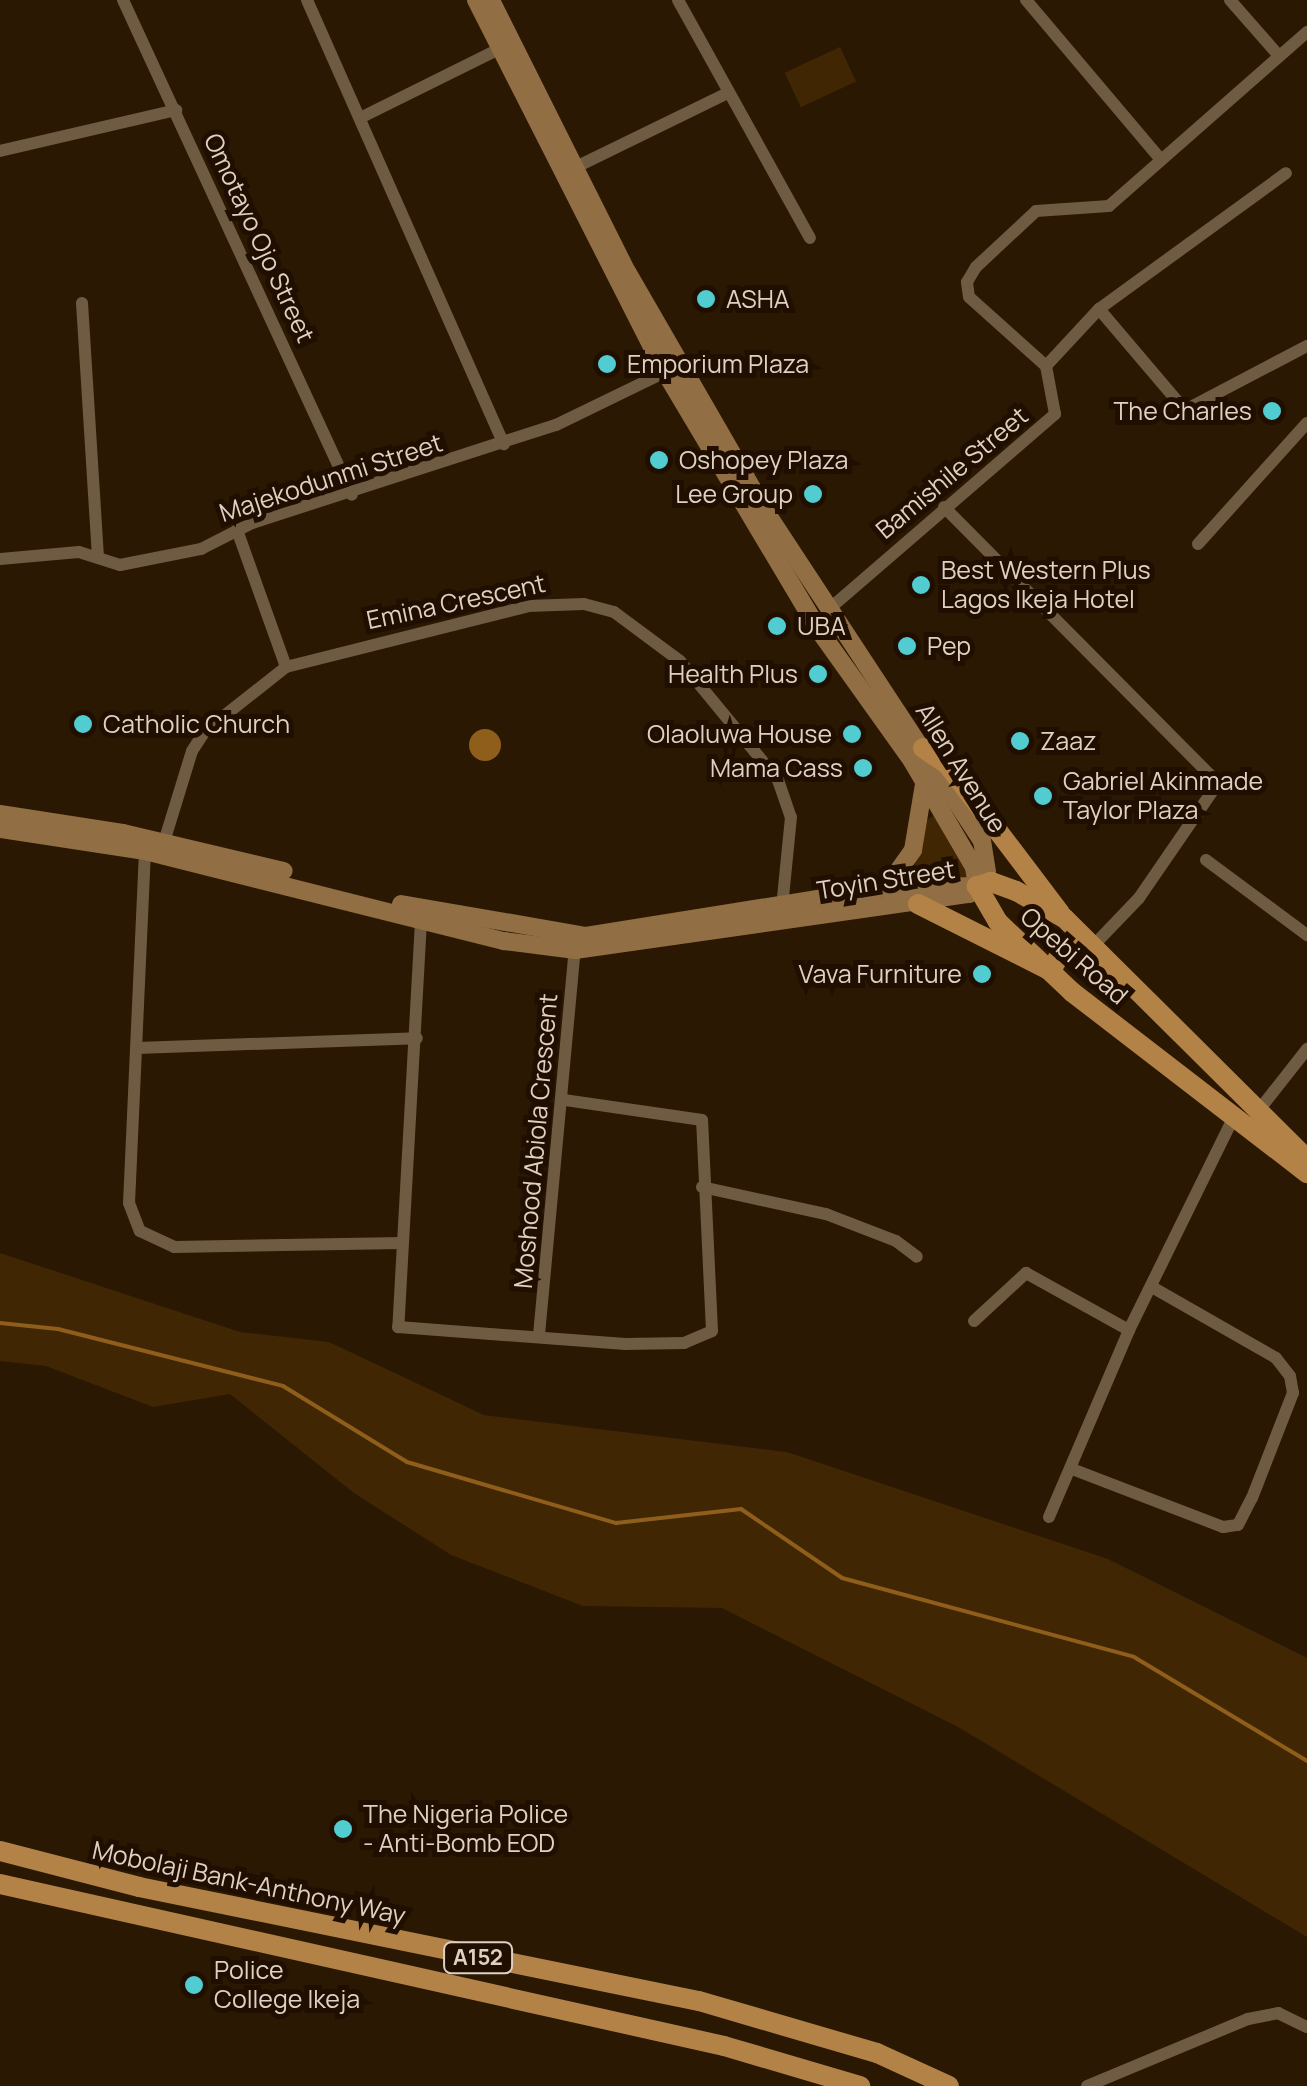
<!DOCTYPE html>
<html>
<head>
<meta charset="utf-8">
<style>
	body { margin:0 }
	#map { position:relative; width:1307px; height:2086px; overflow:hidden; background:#2a1802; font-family:Manrope,sans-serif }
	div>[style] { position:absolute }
	.green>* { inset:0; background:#402603; transform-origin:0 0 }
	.water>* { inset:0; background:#8f5e1b }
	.round { border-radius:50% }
	.stream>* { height:4px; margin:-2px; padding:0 2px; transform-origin:2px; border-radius:2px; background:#8f5e1b }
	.street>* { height:12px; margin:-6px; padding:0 6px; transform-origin:6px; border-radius:6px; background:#6f5a42 }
	.secondary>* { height:18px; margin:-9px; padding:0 9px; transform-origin:9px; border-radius:9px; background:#916e44 }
	.primary>* { height:20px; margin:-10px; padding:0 10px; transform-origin:10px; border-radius:10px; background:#b38246 }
	.dots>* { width:28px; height:28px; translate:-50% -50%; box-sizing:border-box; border:5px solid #200f00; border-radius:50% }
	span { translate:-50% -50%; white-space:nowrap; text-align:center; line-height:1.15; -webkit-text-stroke:10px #200f00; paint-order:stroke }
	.shield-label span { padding:2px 8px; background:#200f00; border:2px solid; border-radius:8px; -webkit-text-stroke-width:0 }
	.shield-label { font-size:22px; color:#ded1c4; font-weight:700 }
	.street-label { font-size:25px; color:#ded1c4 }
	.poi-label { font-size:25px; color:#ded1c4 }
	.left { translate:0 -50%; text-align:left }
	.right { translate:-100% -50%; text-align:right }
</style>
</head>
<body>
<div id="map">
	<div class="green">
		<i style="left:840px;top:47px;width:38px;height:61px;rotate:65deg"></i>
		<i style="clip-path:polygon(933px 816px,936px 819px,975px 874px,961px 880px,912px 878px,924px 822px)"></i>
		<i style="clip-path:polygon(0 1253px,240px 1332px,329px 1342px,484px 1415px,787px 1452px,1108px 1559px,1307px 1658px,1307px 1937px,958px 1727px,722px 1608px,583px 1606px,451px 1555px,354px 1493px,230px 1394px,153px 1407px,46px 1366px,0 1361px)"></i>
	</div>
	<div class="water">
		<i class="round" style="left:469px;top:729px;width:32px;height:32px"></i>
	</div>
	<div class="stream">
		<i style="left:0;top:1323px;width:58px;rotate:5.9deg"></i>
		<i style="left:58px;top:1329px;width:232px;rotate:14.2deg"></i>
		<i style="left:283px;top:1386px;width:145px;rotate:31.5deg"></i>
		<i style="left:407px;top:1462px;width:218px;rotate:16.3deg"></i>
		<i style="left:616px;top:1523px;width:126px;rotate:-6.4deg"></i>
		<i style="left:741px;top:1509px;width:122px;rotate:34.3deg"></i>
		<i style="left:842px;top:1578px;width:302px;rotate:15.1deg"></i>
		<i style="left:1134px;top:1657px;width:202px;rotate:31deg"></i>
	</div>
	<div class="street">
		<i style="left:123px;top:0;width:545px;rotate:65.17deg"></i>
		<i style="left:307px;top:0;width:486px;rotate:66.1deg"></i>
		<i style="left:678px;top:0;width:272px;rotate:61deg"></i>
		<i style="left:1026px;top:0;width:209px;rotate:49.8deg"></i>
		<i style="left:1230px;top:0;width:74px;rotate:48.8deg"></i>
		<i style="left:360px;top:118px;width:155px;rotate:-26.4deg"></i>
		<i style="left:0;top:151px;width:181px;rotate:-13.1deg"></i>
		<i style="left:574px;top:168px;width:169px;rotate:-26deg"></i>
		<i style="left:82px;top:303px;width:255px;rotate:86.4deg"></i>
		<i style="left:1099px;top:309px;width:133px;rotate:49.6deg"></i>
		<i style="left:1185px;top:410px;width:138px;rotate:-27.7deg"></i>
		<i style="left:1046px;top:366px;width:78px;rotate:-47.1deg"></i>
		<i style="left:1099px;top:309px;width:231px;rotate:-36deg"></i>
		<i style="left:944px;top:507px;width:389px;rotate:45.2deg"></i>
		<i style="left:1218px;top:783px;width:140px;rotate:124.5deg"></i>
		<i style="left:1139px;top:898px;width:68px;rotate:133.8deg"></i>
		<i style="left:237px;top:530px;width:145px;rotate:70.3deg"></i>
		<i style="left:1198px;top:544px;width:163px;rotate:-48deg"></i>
		<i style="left:0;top:559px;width:79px;rotate:-5.1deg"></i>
		<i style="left:79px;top:552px;width:43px;rotate:17.6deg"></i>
		<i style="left:120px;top:565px;width:83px;rotate:-11.2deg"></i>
		<i style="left:201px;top:549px;width:57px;rotate:-27deg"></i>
		<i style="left:252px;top:523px;width:319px;rotate:-17.9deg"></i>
		<i style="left:556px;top:425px;width:121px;rotate:-25.9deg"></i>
		<i style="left:828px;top:610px;width:300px;rotate:-40.8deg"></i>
		<i style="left:1055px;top:414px;width:49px;rotate:-100.6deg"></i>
		<i style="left:1046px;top:366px;width:103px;rotate:-138.1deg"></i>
		<i style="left:969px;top:297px;width:15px;rotate:-98deg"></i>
		<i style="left:967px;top:282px;width:17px;rotate:-59deg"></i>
		<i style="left:976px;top:267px;width:82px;rotate:-43deg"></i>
		<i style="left:1036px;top:211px;width:73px;rotate:-3.9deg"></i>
		<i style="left:1109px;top:206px;width:264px;rotate:-41.3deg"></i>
		<i style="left:164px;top:842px;width:95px;rotate:-72.9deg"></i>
		<i style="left:192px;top:751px;width:24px;rotate:-57deg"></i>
		<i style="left:205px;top:731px;width:103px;rotate:-38.3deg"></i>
		<i style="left:286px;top:667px;width:250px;rotate:-14.1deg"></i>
		<i style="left:528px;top:606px;width:56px;rotate:-2deg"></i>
		<i style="left:584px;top:604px;width:31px;rotate:15deg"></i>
		<i style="left:614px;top:612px;width:82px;rotate:36.6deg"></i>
		<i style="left:680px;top:661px;width:154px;rotate:50.5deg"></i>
		<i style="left:778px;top:780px;width:39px;rotate:71deg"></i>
		<i style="left:791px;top:817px;width:90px;rotate:95.7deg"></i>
		<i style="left:145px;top:851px;width:352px;rotate:92.6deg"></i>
		<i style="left:129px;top:1203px;width:30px;rotate:69deg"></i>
		<i style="left:140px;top:1231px;width:38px;rotate:25deg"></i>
		<i style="left:174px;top:1247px;width:228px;rotate:-1deg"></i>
		<i style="left:1206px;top:860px;width:126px;rotate:36.6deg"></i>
		<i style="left:421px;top:921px;width:407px;rotate:93.2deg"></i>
		<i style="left:398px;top:1327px;width:228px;rotate:4.3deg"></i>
		<i style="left:625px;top:1344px;width:59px;rotate:-1deg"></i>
		<i style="left:684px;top:1343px;width:30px;rotate:-23deg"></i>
		<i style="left:712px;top:1331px;width:211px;rotate:-92.7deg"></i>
		<i style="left:702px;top:1120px;width:138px;rotate:-171.7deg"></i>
		<i style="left:137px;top:1048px;width:280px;rotate:-2deg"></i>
		<i style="left:1256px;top:1114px;width:83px;rotate:-51.9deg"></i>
		<i style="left:702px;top:1187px;width:127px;rotate:12.3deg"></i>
		<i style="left:826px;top:1214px;width:75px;rotate:21.1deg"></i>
		<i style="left:896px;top:1241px;width:26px;rotate:37deg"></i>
		<i style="left:974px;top:1321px;width:71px;rotate:-42.7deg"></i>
		<i style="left:1026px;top:1273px;width:118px;rotate:29deg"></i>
		<i style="left:539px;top:1335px;width:387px;rotate:-84.7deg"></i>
		<i style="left:1072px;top:1469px;width:162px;rotate:21deg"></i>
		<i style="left:1223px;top:1527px;width:15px;rotate:-8deg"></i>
		<i style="left:1238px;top:1525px;width:30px;rotate:-63deg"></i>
		<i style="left:1252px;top:1498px;width:113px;rotate:-68.7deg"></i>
		<i style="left:1293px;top:1393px;width:17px;rotate:-100deg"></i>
		<i style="left:1290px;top:1376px;width:23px;rotate:-128deg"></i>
		<i style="left:1276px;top:1358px;width:143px;rotate:-150.2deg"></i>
		<i style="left:1049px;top:1517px;width:203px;rotate:-66.8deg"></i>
		<i style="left:1129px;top:1330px;width:240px;rotate:-63.8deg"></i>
		<i style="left:1087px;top:2086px;width:174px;rotate:-22.6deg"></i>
		<i style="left:1248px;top:2019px;width:31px;rotate:-11deg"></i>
		<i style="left:1278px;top:2013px;width:32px;rotate:26deg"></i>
	</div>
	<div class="secondary">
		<i style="left:476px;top:0;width:417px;rotate:63.1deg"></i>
		<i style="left:665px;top:372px;width:299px;rotate:59.2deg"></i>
		<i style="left:818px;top:629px;width:162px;rotate:54.5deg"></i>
		<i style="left:912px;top:761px;width:123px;rotate:59.7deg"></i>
		<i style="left:974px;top:867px;width:19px;rotate:81deg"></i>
		<i style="left:0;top:814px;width:124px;rotate:8.8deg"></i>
		<i style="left:123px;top:833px;width:165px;rotate:13.3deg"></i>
		<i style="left:0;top:829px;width:147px;rotate:8.6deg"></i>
		<i style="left:145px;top:851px;width:370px;rotate:14.1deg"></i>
		<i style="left:504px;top:941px;width:72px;rotate:7.2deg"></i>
		<i style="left:575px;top:950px;width:398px;rotate:-8.1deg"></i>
		<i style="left:969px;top:894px;width:28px;rotate:-51deg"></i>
		<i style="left:987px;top:872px;width:31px;rotate:-99deg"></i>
		<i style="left:982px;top:841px;width:391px;rotate:-123.3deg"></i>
		<i style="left:767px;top:514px;width:280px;rotate:-120deg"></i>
		<i style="left:627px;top:272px;width:304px;rotate:-116.6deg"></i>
		<i style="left:886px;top:888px;width:47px;rotate:-54.6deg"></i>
		<i style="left:913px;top:850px;width:67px;rotate:-80.5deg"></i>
		<i style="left:401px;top:904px;width:188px;rotate:9.8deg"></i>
		<i style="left:586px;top:936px;width:304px;rotate:-9.1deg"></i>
		<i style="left:886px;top:888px;width:91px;rotate:-1.3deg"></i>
	</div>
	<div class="primary">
		<i style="left:923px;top:748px;width:29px;rotate:34deg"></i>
		<i style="left:947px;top:764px;width:187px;rotate:52.8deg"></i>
		<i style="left:918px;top:904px;width:149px;rotate:26.7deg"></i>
		<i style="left:1051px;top:971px;width:17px;rotate:-62deg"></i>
		<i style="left:1059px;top:956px;width:16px;rotate:-18deg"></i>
		<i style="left:1074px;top:951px;width:60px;rotate:43deg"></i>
		<i style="left:1307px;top:1159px;width:342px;rotate:-135.2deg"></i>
		<i style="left:1064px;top:918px;width:55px;rotate:-150.6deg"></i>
		<i style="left:1016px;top:891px;width:27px;rotate:-160deg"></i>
		<i style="left:991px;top:882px;width:15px;rotate:164deg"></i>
		<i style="left:977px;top:886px;width:42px;rotate:59.7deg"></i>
		<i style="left:998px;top:922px;width:102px;rotate:43.4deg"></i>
		<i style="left:1072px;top:992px;width:297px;rotate:37.6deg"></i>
		<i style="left:0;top:1851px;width:144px;rotate:14.5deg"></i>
		<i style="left:139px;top:1887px;width:571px;rotate:11.51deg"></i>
		<i style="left:699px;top:2001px;width:185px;rotate:16.3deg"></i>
		<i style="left:877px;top:2053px;width:79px;rotate:24.6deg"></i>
		<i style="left:0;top:1884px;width:742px;rotate:12.61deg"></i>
		<i style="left:724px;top:2046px;width:142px;rotate:16.4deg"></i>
	</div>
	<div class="dots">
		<i style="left:706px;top:299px;background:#51ccd1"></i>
		<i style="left:607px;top:364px;background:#51ccd1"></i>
		<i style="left:1272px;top:411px;background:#51ccd1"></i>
		<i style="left:659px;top:460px;background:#51ccd1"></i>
		<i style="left:813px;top:494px;background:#51ccd1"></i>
		<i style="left:921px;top:585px;background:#51ccd1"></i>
		<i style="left:777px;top:626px;background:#51ccd1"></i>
		<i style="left:907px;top:646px;background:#51ccd1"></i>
		<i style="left:818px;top:674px;background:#51ccd1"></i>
		<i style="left:83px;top:724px;background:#51ccd1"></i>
		<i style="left:852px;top:734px;background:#51ccd1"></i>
		<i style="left:1020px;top:741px;background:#51ccd1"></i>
		<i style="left:863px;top:768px;background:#51ccd1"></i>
		<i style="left:1043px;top:796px;background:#51ccd1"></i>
		<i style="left:982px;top:974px;background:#51ccd1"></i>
		<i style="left:343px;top:1829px;background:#51ccd1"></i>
		<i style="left:194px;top:1985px;background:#51ccd1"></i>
	</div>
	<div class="shield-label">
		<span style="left:478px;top:1958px">A152</span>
	</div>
	<div class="street-label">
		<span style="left:259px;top:238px;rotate:65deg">Omotayo Ojo Street</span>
		<span style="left:952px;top:473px;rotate:-40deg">Bamishile Street</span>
		<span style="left:331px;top:478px;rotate:-18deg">Majekodunmi Street</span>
		<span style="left:456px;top:602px;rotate:-12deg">Emina Crescent</span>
		<span style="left:961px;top:768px;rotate:58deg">Allen Avenue</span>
		<span style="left:886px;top:880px;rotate:-9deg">Toyin Street</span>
		<span style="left:1074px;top:956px;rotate:41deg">Opebi Road</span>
		<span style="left:536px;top:1141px;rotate:-85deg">Moshood Abiola Crescent</span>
		<span style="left:249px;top:1883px;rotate:12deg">Mobolaji Bank-Anthony Way</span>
	</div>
	<div class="poi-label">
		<span class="left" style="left:726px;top:299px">ASHA</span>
		<span class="left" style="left:627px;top:364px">Emporium Plaza</span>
		<span class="right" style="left:1252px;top:411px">The Charles</span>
		<span class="left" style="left:679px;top:460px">Oshopey Plaza</span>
		<span class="right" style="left:793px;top:494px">Lee Group</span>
		<span class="left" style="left:941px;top:585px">Best Western Plus<br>Lagos Ikeja Hotel</span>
		<span class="left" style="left:797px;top:626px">UBA</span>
		<span class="left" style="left:927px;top:646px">Pep</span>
		<span class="right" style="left:798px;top:674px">Health Plus</span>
		<span class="left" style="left:103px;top:724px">Catholic Church</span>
		<span class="right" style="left:832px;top:734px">Olaoluwa House</span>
		<span class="left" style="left:1040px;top:741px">Zaaz</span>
		<span class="right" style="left:843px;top:768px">Mama Cass</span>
		<span class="left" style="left:1063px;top:796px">Gabriel Akinmade<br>Taylor Plaza</span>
		<span class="right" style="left:962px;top:974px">Vava Furniture</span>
		<span class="left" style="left:363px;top:1829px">The Nigeria Police<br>- Anti-Bomb EOD</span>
		<span class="left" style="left:214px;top:1985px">Police<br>College Ikeja</span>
	</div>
</div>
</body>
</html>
